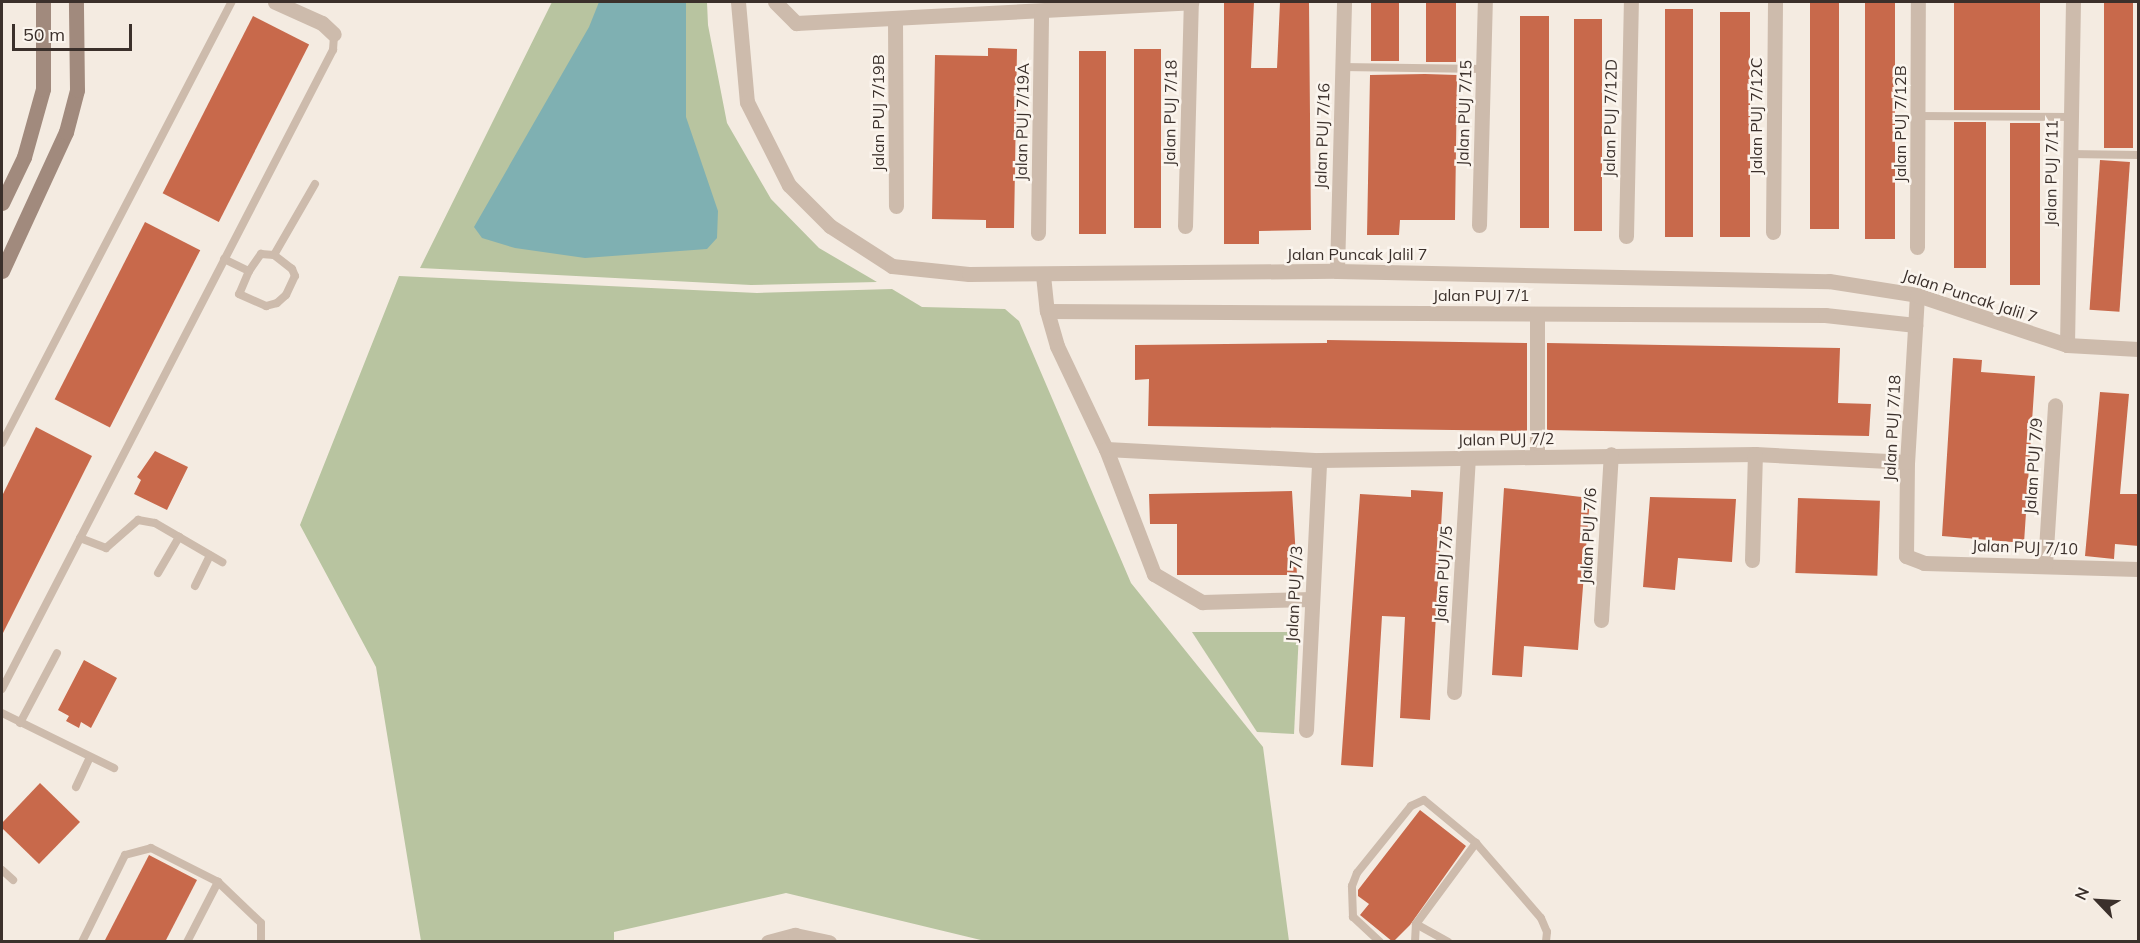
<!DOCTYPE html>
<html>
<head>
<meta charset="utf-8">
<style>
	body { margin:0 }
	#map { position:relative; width:2140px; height:943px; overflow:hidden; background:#f4ebe1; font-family:Mulish,sans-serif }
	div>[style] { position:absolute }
	.green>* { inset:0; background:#b8c4a0 }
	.water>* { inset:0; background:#7fb0b2 }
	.building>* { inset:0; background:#c8694b; transform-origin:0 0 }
	.service>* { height:8px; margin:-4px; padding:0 4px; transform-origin:4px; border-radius:4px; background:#cdbbac }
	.minor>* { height:15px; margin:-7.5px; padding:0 7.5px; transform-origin:7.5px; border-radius:7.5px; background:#cdbbac }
	.tertiary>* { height:15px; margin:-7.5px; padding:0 7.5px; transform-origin:7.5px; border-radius:7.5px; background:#cdbbac }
	.secondary>* { height:15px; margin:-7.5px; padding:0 7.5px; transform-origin:7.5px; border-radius:7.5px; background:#a18a7d }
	span { translate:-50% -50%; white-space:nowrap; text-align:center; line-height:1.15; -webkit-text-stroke:5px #fbf5ee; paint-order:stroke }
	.street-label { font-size:16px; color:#3b302b }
	.frame { position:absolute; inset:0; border:3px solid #3b302b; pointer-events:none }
	.north { position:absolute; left:2068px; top:871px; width:60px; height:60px; -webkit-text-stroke:4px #fbf5ee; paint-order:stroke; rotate:295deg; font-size:16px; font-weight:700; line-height:24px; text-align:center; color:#3b302b }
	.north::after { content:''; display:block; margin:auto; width:21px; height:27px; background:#3b302b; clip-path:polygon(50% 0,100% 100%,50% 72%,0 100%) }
	.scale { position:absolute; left:12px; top:24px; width:120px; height:27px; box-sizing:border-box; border:3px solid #3b302b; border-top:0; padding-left:8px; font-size:18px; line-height:21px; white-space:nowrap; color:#3b302b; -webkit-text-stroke:4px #fbf5ee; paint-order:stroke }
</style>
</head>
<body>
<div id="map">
	<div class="green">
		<i style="clip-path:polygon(552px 2px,707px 2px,708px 25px,727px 123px,771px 199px,819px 248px,877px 282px,751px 285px,420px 268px)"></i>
		<i style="clip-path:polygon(399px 276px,757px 293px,892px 289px,922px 307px,1005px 309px,1019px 321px,1131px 583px,1263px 747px,1289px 941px,985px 941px,786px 893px,614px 932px,614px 941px,421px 941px,376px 667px,300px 525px)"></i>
		<i style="clip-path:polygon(1192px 632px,1299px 632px,1294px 734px,1257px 732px)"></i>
	</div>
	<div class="water">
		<i style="clip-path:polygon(599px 2px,686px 2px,686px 117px,718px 211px,717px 238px,707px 249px,585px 258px,515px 248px,482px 238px,474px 227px,589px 27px)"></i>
	</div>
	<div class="building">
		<i style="clip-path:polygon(1224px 2px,1254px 2px,1251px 68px,1277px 68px,1280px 2px,1309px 2px,1311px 230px,1259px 231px,1259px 244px,1224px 244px)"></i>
		<i style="left:1371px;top:2px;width:28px;height:59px"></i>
		<i style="left:1426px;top:2px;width:30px;height:60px"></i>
		<i style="left:1810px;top:2px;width:29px;height:227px"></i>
		<i style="left:1865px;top:2px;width:30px;height:237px"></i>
		<i style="left:1954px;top:2px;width:86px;height:108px"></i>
		<i style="left:2104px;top:2px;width:29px;height:146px"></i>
		<i style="left:1665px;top:9px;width:28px;height:228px"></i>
		<i style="left:1720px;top:12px;width:30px;height:225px"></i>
		<i style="left:253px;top:16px;width:63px;height:199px;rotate:27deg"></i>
		<i style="left:1520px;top:16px;width:29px;height:212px"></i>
		<i style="left:1574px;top:19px;width:28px;height:212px"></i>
		<i style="clip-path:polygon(988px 48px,1017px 49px,1014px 228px,986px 228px,986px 220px,932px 219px,935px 55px,988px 56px)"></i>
		<i style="left:1134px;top:49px;width:27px;height:179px"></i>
		<i style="left:1079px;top:51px;width:27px;height:183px"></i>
		<i style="clip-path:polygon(1425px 74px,1457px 75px,1455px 220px,1400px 220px,1399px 235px,1367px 235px,1370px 75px)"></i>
		<i style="left:1954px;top:122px;width:32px;height:146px"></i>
		<i style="left:2010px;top:123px;width:30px;height:162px"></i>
		<i style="left:2100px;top:160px;width:30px;height:150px;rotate:4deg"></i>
		<i style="left:145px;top:222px;width:62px;height:199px;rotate:27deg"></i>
		<i style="clip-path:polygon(1327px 340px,1527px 343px,1527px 431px,1148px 426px,1149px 379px,1135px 380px,1135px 345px,1327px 343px)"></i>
		<i style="clip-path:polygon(1547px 343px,1840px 348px,1838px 403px,1871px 404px,1869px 436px,1547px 430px)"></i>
		<i style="clip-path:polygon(1953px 358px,1982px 360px,1981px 372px,2035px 376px,2024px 543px,1942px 536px)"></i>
		<i style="clip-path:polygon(2100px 392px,2129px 394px,2120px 494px,2139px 494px,2139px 546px,2115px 544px,2114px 559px,2085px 556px)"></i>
		<i style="clip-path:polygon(36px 427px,92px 456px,2px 635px,2px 496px)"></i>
		<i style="clip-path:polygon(155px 451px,188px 467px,167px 510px,134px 494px,141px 480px,137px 477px)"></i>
		<i style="clip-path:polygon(1504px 488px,1590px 498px,1578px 650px,1524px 646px,1522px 677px,1492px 675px)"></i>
		<i style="clip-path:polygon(1411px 490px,1443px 492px,1430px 720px,1400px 718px,1405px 617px,1382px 616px,1373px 767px,1341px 765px,1360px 494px,1411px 497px)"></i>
		<i style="clip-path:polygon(1292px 491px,1297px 575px,1177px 575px,1177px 524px,1150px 524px,1149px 494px)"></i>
		<i style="clip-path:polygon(1650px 497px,1736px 499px,1732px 562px,1678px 558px,1675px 590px,1643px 587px)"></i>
		<i style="left:1798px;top:498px;width:82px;height:75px;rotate:2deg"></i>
		<i style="clip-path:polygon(84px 660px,117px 678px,91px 728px,81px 722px,79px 728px,66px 721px,69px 716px,58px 710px)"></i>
		<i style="clip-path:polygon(40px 783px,80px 822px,39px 864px,2px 828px,2px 823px)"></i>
		<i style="clip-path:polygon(1420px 810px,1466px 846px,1410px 925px,1393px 942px,1360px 915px,1369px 904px,1358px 896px,1358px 890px)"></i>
		<i style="clip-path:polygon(149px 855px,197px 880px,165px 942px,104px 942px)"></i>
	</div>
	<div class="service">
		<i style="left:1342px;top:67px;width:142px;rotate:0.8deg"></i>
		<i style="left:1918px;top:116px;width:152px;rotate:0.4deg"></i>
		<i style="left:2069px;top:154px;width:69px;rotate:0.8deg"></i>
		<i style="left:224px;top:259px;width:28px;rotate:26deg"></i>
		<i style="left:249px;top:271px;width:21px;rotate:-55deg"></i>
		<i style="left:261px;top:254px;width:13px;rotate:4deg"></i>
		<i style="left:274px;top:255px;width:82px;rotate:-60deg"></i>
		<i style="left:249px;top:271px;width:25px;rotate:113deg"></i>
		<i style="left:239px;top:294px;width:30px;rotate:24deg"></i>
		<i style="left:266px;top:306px;width:11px;rotate:-15deg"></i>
		<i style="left:277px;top:303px;width:12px;rotate:-42deg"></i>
		<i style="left:286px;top:295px;width:21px;rotate:-65deg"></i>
		<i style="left:295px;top:276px;width:8px;rotate:-113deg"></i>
		<i style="left:292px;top:269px;width:23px;rotate:-142deg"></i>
		<i style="left:2px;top:443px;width:497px;rotate:-62.5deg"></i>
		<i style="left:80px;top:538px;width:28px;rotate:21deg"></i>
		<i style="left:106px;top:548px;width:43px;rotate:-41.2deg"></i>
		<i style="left:138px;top:520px;width:17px;rotate:10deg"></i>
		<i style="left:155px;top:523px;width:78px;rotate:30.2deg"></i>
		<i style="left:158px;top:573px;width:42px;rotate:-59.7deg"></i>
		<i style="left:195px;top:586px;width:34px;rotate:-64deg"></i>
		<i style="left:2px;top:689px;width:720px;rotate:-62.62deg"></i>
		<i style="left:333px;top:50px;width:16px;rotate:-86deg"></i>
		<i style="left:2px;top:713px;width:125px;rotate:26.2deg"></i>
		<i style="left:20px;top:723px;width:79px;rotate:-62.1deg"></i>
		<i style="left:76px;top:787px;width:33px;rotate:-65deg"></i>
		<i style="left:2px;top:870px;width:15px;rotate:42deg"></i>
		<i style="left:1416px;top:924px;width:37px;rotate:29deg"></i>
		<i style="left:82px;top:942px;width:97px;rotate:-63.7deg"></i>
		<i style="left:125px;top:855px;width:27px;rotate:-15deg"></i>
		<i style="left:151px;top:848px;width:75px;rotate:26.9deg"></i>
		<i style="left:218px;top:882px;width:59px;rotate:43.6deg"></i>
		<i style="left:261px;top:923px;width:19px;rotate:90deg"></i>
		<i style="left:187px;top:942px;width:68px;rotate:-62.7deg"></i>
		<i style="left:1380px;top:942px;width:37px;rotate:-137deg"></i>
		<i style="left:1353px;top:917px;width:31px;rotate:-92deg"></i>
		<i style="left:1352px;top:886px;width:14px;rotate:-69deg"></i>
		<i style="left:1357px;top:873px;width:86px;rotate:-51.1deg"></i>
		<i style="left:1411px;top:806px;width:14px;rotate:-25deg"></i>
		<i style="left:1424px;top:800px;width:67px;rotate:39.6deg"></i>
		<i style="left:1476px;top:843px;width:99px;rotate:49.1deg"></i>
		<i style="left:1541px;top:918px;width:15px;rotate:67deg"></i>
		<i style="left:1547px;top:932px;width:10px;rotate:96deg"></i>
		<i style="left:1415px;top:942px;width:18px;rotate:-87deg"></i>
		<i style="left:1416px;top:924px;width:101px;rotate:-53.5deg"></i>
	</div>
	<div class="minor">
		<i style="left:275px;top:2px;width:51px;rotate:24.1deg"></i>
		<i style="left:322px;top:23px;width:16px;rotate:43deg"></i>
		<i style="left:775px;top:2px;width:30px;rotate:45deg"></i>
		<i style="left:796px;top:23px;width:396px;rotate:-3deg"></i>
		<i style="left:895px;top:20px;width:186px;rotate:89.7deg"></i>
		<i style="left:1479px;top:225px;width:223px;rotate:-88.5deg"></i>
		<i style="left:1185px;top:226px;width:224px;rotate:-88.5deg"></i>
		<i style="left:1773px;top:232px;width:230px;rotate:-89.5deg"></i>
		<i style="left:1038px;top:233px;width:221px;rotate:-89.2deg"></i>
		<i style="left:1626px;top:236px;width:234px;rotate:-88.8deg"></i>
		<i style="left:1917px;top:247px;width:245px;rotate:-89.8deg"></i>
		<i style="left:1337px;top:271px;width:269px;rotate:-88.5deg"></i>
		<i style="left:1043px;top:275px;width:36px;rotate:84deg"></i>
		<i style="left:1047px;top:311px;width:36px;rotate:74deg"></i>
		<i style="left:1057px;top:346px;width:114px;rotate:64.6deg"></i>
		<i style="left:1106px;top:449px;width:134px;rotate:69deg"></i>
		<i style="left:1154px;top:574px;width:56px;rotate:30.3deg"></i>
		<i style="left:1202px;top:602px;width:110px;rotate:-1.6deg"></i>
		<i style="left:1917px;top:295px;width:167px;rotate:93.4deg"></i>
		<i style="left:1907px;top:462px;width:94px;rotate:90.6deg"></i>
		<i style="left:1906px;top:556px;width:19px;rotate:21deg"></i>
		<i style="left:1924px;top:563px;width:214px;rotate:1.6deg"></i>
		<i style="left:1047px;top:311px;width:778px;rotate:0.29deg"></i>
		<i style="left:1825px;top:315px;width:91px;rotate:6.3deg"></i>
		<i style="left:1537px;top:314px;width:142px;rotate:90deg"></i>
		<i style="left:2067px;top:345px;width:343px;rotate:-89deg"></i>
		<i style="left:1106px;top:449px;width:213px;rotate:3deg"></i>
		<i style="left:1319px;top:460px;width:436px;rotate:-0.8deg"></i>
		<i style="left:1755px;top:454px;width:152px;rotate:3deg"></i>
		<i style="left:1752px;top:560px;width:106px;rotate:-88.4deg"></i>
		<i style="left:2045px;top:565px;width:160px;rotate:-86.4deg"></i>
		<i style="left:1601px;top:620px;width:166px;rotate:-86.6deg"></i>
		<i style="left:1454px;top:692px;width:234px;rotate:-86.6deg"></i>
		<i style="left:1306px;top:730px;width:270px;rotate:-87.2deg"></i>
		<i style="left:768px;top:942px;width:28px;rotate:-15deg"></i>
		<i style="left:795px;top:935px;width:35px;rotate:12deg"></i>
	</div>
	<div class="tertiary">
		<i style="left:738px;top:2px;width:100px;rotate:84.9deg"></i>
		<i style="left:747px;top:102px;width:93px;rotate:63.2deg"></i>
		<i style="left:789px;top:185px;width:58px;rotate:45deg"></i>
		<i style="left:830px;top:226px;width:74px;rotate:32.8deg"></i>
		<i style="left:892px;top:266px;width:77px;rotate:5.9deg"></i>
		<i style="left:969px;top:274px;width:368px;rotate:-0.5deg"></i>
		<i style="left:1337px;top:271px;width:492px;rotate:1.2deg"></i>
		<i style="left:1829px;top:281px;width:89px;rotate:9deg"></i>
		<i style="left:1917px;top:295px;width:158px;rotate:18.4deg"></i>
		<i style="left:2067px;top:345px;width:71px;rotate:3.2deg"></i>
	</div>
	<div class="secondary">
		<i style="left:2px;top:203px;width:51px;rotate:-64.4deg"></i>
		<i style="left:24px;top:157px;width:71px;rotate:-74.4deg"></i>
		<i style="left:43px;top:89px;width:87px;rotate:-90deg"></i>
		<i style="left:2px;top:271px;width:153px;rotate:-65.3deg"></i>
		<i style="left:66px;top:132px;width:43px;rotate:-75.3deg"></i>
		<i style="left:77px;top:90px;width:88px;rotate:-90.7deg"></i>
	</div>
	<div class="street-label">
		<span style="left:878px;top:113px;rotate:-90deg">Jalan PUJ 7/19B</span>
		<span style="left:1170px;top:113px;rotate:-89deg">Jalan PUJ 7/18</span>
		<span style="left:1464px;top:113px;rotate:-88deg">Jalan PUJ 7/15</span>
		<span style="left:1756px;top:116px;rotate:-90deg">Jalan PUJ 7/12C</span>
		<span style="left:1610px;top:118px;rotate:-89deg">Jalan PUJ 7/12D</span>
		<span style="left:1022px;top:122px;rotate:-89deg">Jalan PUJ 7/19A</span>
		<span style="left:1900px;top:124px;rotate:-90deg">Jalan PUJ 7/12B</span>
		<span style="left:1322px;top:136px;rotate:-88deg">Jalan PUJ 7/16</span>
		<span style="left:2051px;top:173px;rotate:-89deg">Jalan PUJ 7/11</span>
		<span style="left:1357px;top:254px">Jalan Puncak Jalil 7</span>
		<span style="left:1481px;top:295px">Jalan PUJ 7/1</span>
		<span style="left:1970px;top:296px;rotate:18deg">Jalan Puncak Jalil 7</span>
		<span style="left:1892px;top:428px;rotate:-87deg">Jalan PUJ 7/18</span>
		<span style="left:1506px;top:439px;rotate:-1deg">Jalan PUJ 7/2</span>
		<span style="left:2033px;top:466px;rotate:-86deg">Jalan PUJ 7/9</span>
		<span style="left:1588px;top:536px;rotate:-87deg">Jalan PUJ 7/6</span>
		<span style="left:2025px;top:547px;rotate:2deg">Jalan PUJ 7/10</span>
		<span style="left:1443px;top:574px;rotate:-86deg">Jalan PUJ 7/5</span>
		<span style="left:1294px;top:594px;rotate:-87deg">Jalan PUJ 7/3</span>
	</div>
	<div class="frame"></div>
	<div class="north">N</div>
	<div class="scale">50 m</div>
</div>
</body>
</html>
